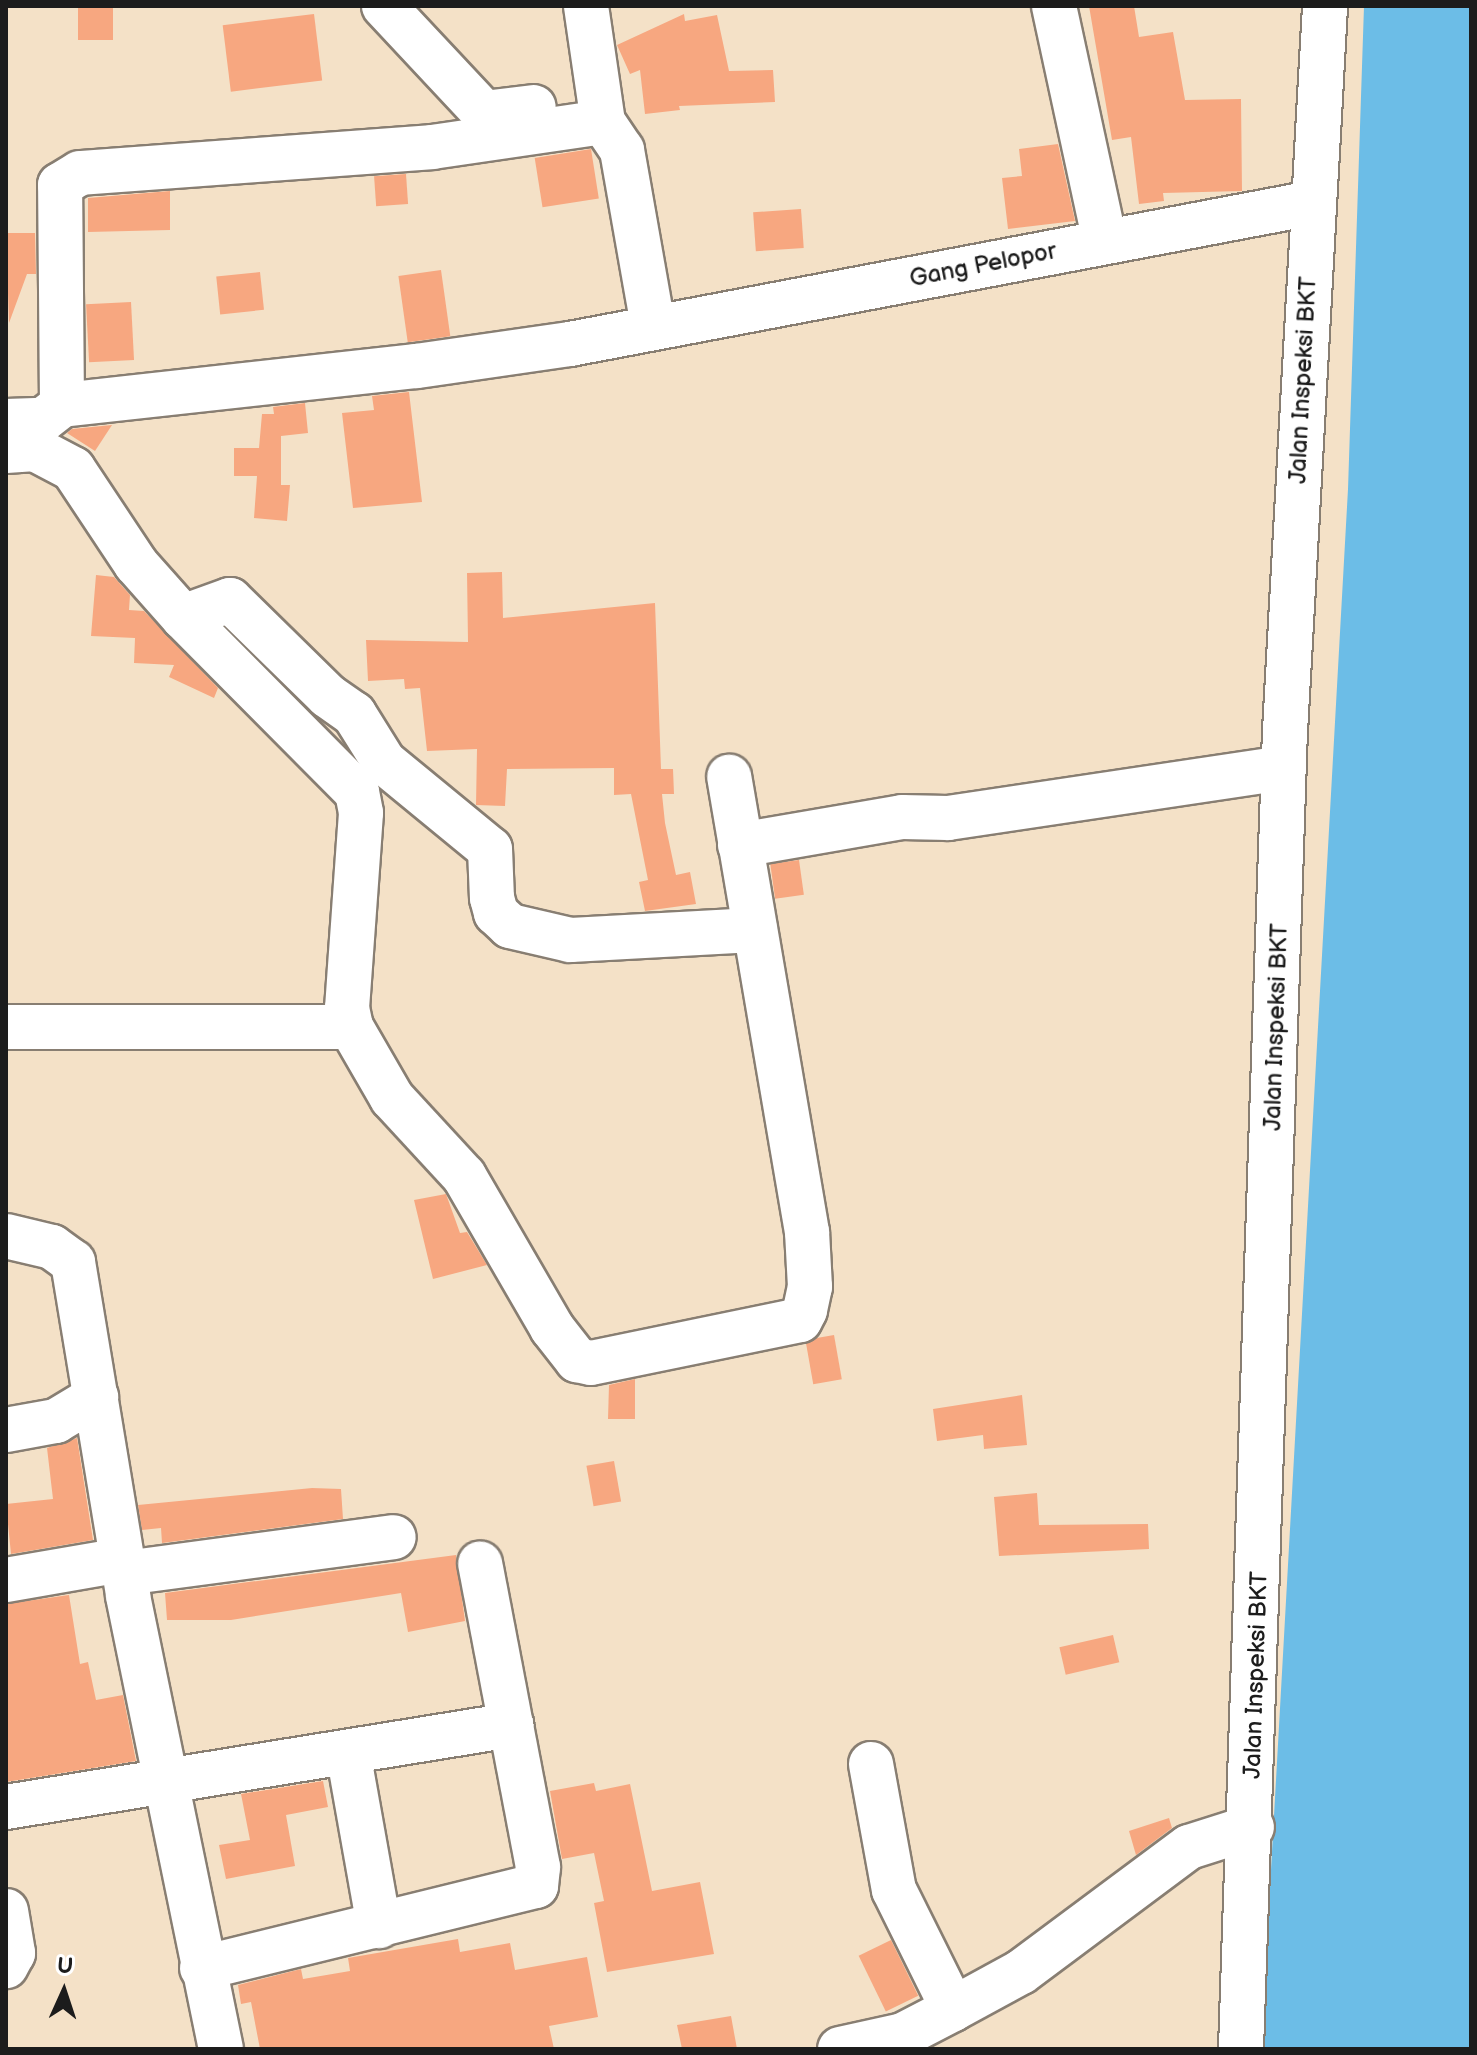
<!DOCTYPE html>
<html>
<head>
<meta charset="utf-8">
<style>
	body { margin:0 }
	#map { position:relative; width:1477px; height:2055px; overflow:hidden; background:#f4e1c7; font-family:"Balsamiq Sans",sans-serif }
	div>[style] { position:absolute }
	.water>* { inset:0; background:#6cbde7 }
	.building>* { inset:0; background:#f7a780; transform-origin:0 0 }
	.roads { filter:drop-shadow(2px 0 #887e72) drop-shadow(-2px 0 #887e72) drop-shadow(0 2px #887e72) drop-shadow(0 -2px #887e72) }
	.minor>* { height:44px; margin:-22px; padding:0 22px; transform-origin:22px; border-radius:22px; background:#fff }
	span { translate:-50% -50%; white-space:nowrap; text-align:center; line-height:1.15; -webkit-text-stroke:6px #fff; paint-order:stroke }
	.street-label { font-size:24px; color:#1c1c1c }
	.frame { position:absolute; inset:0; border:8px solid #1c1c1c; pointer-events:none }
	.north { position:absolute; left:24px; top:1951px; width:80px; height:80px; -webkit-text-stroke:6px #fff; paint-order:stroke; rotate:3deg; font-size:22px; font-weight:700; line-height:32px; text-align:center; color:#1c1c1c }
	.north::after { content:''; display:block; margin:auto; width:28px; height:36px; background:#1c1c1c; clip-path:polygon(50% 0,100% 100%,50% 72%,0 100%) }
</style>
</head>
<body>
<div id="map">
	<div class="water">
		<i style="clip-path:polygon(1364px 6px,1471px 6px,1471px 2049px,1261px 2049px,1348px 489px)"></i>
	</div>
	<div class="building">
		<i style="left:78px;top:6px;width:35px;height:34px"></i>
		<i style="clip-path:polygon(1089px 6px,1134px 6px,1139px 37px,1173px 32px,1185px 100px,1241px 99px,1242px 191px,1163px 193px,1164px 201px,1139px 204px,1131px 137px,1112px 140px)"></i>
		<i style="left:314px;top:14px;width:67px;height:92px;rotate:83deg"></i>
		<i style="clip-path:polygon(684px 14px,685px 21px,717px 15px,729px 71px,773px 70px,775px 102px,679px 106px,680px 110px,645px 114px,640px 70px,630px 74px,617px 45px)"></i>
		<i style="clip-path:polygon(1058px 144px,1075px 221px,1008px 229px,1002px 178px,1022px 176px,1019px 149px)"></i>
		<i style="left:591px;top:149px;width:50px;height:57px;rotate:81deg"></i>
		<i style="left:406px;top:174px;width:30px;height:32px;rotate:86deg"></i>
		<i style="clip-path:polygon(170px 191px,170px 230px,88px 232px,88px 198px)"></i>
		<i style="left:801px;top:209px;width:39px;height:48px;rotate:86deg"></i>
		<i style="clip-path:polygon(6px 233px,35px 233px,36px 274px,27px 274px,9px 323px)"></i>
		<i style="left:441px;top:270px;width:67px;height:43px;rotate:82deg"></i>
		<i style="left:260px;top:272px;width:38px;height:44px;rotate:84deg"></i>
		<i style="left:131px;top:302px;width:58px;height:45px;rotate:87deg"></i>
		<i style="clip-path:polygon(409px 392px,422px 502px,353px 508px,342px 413px,374px 410px,372px 396px)"></i>
		<i style="clip-path:polygon(305px 403px,308px 433px,281px 436px,281px 485px,290px 485px,287px 521px,254px 518px,257px 476px,234px 476px,234px 448px,259px 448px,262px 414px,274px 414px,273px 407px)"></i>
		<i style="clip-path:polygon(112px 425px,95px 451px,67px 433px,72px 429px)"></i>
		<i style="clip-path:polygon(502px 572px,503px 618px,655px 603px,661px 769px,673px 769px,674px 794px,662px 794px,665px 823px,676px 875px,690px 872px,696px 904px,645px 911px,639px 882px,648px 880px,631px 794px,614px 795px,614px 768px,507px 769px,505px 806px,476px 805px,477px 749px,427px 751px,420px 688px,405px 689px,404px 679px,368px 681px,366px 640px,468px 642px,467px 573px)"></i>
		<i style="clip-path:polygon(96px 575px,114px 577px,130px 595px,129px 610px,144px 611px,218px 688px,214px 698px,169px 677px,174px 665px,134px 663px,135px 638px,91px 636px)"></i>
		<i style="left:799px;top:860px;width:35px;height:29px;rotate:82deg"></i>
		<i style="clip-path:polygon(446px 1194px,460px 1233px,467px 1232px,487px 1265px,433px 1279px,414px 1200px)"></i>
		<i style="left:834px;top:1335px;width:45px;height:29px;rotate:80deg"></i>
		<i style="clip-path:polygon(635px 1379px,635px 1419px,608px 1419px,609px 1385px)"></i>
		<i style="clip-path:polygon(1022px 1395px,1027px 1445px,984px 1449px,983px 1435px,937px 1441px,933px 1409px)"></i>
		<i style="clip-path:polygon(77px 1438px,93px 1540px,11px 1554px,6px 1504px,53px 1499px,47px 1448px)"></i>
		<i style="left:614px;top:1461px;width:41px;height:28px;rotate:80deg"></i>
		<i style="clip-path:polygon(312px 1488px,341px 1489px,343px 1519px,162px 1543px,161px 1528px,142px 1530px,138px 1505px)"></i>
		<i style="clip-path:polygon(1037px 1493px,1039px 1525px,1148px 1524px,1149px 1549px,999px 1556px,994px 1497px)"></i>
		<i style="clip-path:polygon(456px 1555px,465px 1621px,408px 1632px,401px 1593px,231px 1620px,167px 1620px,165px 1593px)"></i>
		<i style="clip-path:polygon(69px 1595px,80px 1664px,88px 1662px,96px 1700px,123px 1695px,136px 1761px,6px 1782px,6px 1604px)"></i>
		<i style="left:1113px;top:1635px;width:28px;height:55px;rotate:77deg"></i>
		<i style="clip-path:polygon(323px 1781px,328px 1807px,286px 1815px,295px 1866px,226px 1879px,219px 1845px,250px 1840px,241px 1794px)"></i>
		<i style="clip-path:polygon(594px 1783px,596px 1791px,630px 1784px,652px 1891px,700px 1882px,714px 1954px,607px 1972px,594px 1903px,604px 1901px,594px 1853px,562px 1859px,550px 1791px)"></i>
		<i style="clip-path:polygon(1169px 1818px,1172px 1828px,1136px 1855px,1129px 1831px)"></i>
		<i style="clip-path:polygon(458px 1939px,460px 1952px,510px 1943px,515px 1970px,587px 1957px,598px 2017px,549px 2026px,554px 2049px,260px 2049px,251px 2002px,241px 2004px,238px 1985px,301px 1969px,303px 1979px,350px 1971px,348px 1958px)"></i>
		<i style="left:891px;top:1940px;width:62px;height:36px;rotate:64deg"></i>
		<i style="clip-path:polygon(731px 2016px,737px 2049px,682px 2049px,677px 2025px)"></i>
	</div>
	<div class="roads">
		<div class="minor">
			<i style="left:384px;top:6px;width:146px;rotate:46.9deg"></i>
			<i style="left:484px;top:113px;width:50px;rotate:-6.8deg"></i>
			<i style="left:586px;top:6px;width:117px;rotate:81.7deg"></i>
			<i style="left:1054px;top:6px;width:241px;rotate:77.8deg"></i>
			<i style="left:62px;top:405px;width:220px;rotate:-90.5deg"></i>
			<i style="left:60px;top:185px;width:23px;rotate:-31deg"></i>
			<i style="left:80px;top:173px;width:353px;rotate:-4.2deg"></i>
			<i style="left:432px;top:147px;width:173px;rotate:-8.3deg"></i>
			<i style="left:603px;top:122px;width:34px;rotate:56deg"></i>
			<i style="left:622px;top:150px;width:179px;rotate:80deg"></i>
			<i style="left:6px;top:421px;width:37px;rotate:-2deg"></i>
			<i style="left:43px;top:420px;width:24px;rotate:-38deg"></i>
			<i style="left:62px;top:405px;width:357px;rotate:-6.3deg"></i>
			<i style="left:417px;top:366px;width:155px;rotate:-8.2deg"></i>
			<i style="left:570px;top:344px;width:755px;rotate:-10.76deg"></i>
			<i style="left:6px;top:451px;width:29px;rotate:-4deg"></i>
			<i style="left:35px;top:449px;width:43px;rotate:27.8deg"></i>
			<i style="left:73px;top:469px;width:114px;rotate:56.4deg"></i>
			<i style="left:136px;top:564px;width:71px;rotate:48.4deg"></i>
			<i style="left:183px;top:617px;width:247px;rotate:45.2deg"></i>
			<i style="left:357px;top:792px;width:21px;rotate:79deg"></i>
			<i style="left:361px;top:813px;width:196px;rotate:94.1deg"></i>
			<i style="left:347px;top:1008px;width:19px;rotate:78deg"></i>
			<i style="left:351px;top:1027px;width:82px;rotate:60deg"></i>
			<i style="left:392px;top:1098px;width:106px;rotate:47.3deg"></i>
			<i style="left:464px;top:1176px;width:176px;rotate:59.9deg"></i>
			<i style="left:552px;top:1328px;width:41px;rotate:52deg"></i>
			<i style="left:577px;top:1360px;width:14px;rotate:12deg"></i>
			<i style="left:591px;top:1363px;width:213px;rotate:-11.6deg"></i>
			<i style="left:800px;top:1320px;width:11px;rotate:-63deg"></i>
			<i style="left:805px;top:1310px;width:24px;rotate:-78deg"></i>
			<i style="left:810px;top:1287px;width:55px;rotate:-93.1deg"></i>
			<i style="left:807px;top:1232px;width:462px;rotate:-99.7deg"></i>
			<i style="left:183px;top:617px;width:50px;rotate:-19.9deg"></i>
			<i style="left:230px;top:600px;width:137px;rotate:44.4deg"></i>
			<i style="left:328px;top:696px;width:32px;rotate:35deg"></i>
			<i style="left:354px;top:714px;width:57px;rotate:58deg"></i>
			<i style="left:384px;top:762px;width:137px;rotate:39.4deg"></i>
			<i style="left:490px;top:849px;width:49px;rotate:87.7deg"></i>
			<i style="left:492px;top:898px;width:16px;rotate:75deg"></i>
			<i style="left:496px;top:913px;width:19px;rotate:43deg"></i>
			<i style="left:510px;top:926px;width:62px;rotate:13.1deg"></i>
			<i style="left:570px;top:940px;width:185px;rotate:-3.1deg"></i>
			<i style="left:740px;top:845px;width:164px;rotate:-9.8deg"></i>
			<i style="left:902px;top:817px;width:46px;rotate:1.2deg"></i>
			<i style="left:948px;top:818px;width:339px;rotate:-8.5deg"></i>
			<i style="left:6px;top:1027px;width:345px"></i>
			<i style="left:6px;top:1236px;width:47px;rotate:13.4deg"></i>
			<i style="left:52px;top:1247px;width:26px;rotate:36deg"></i>
			<i style="left:73px;top:1262px;width:338px;rotate:80.6deg"></i>
			<i style="left:128px;top:1596px;width:462px;rotate:78.4deg"></i>
			<i style="left:6px;top:1430px;width:51px;rotate:-10.2deg"></i>
			<i style="left:56px;top:1421px;width:47px;rotate:-31deg"></i>
			<i style="left:125px;top:1573px;width:271px;rotate:-7.6deg"></i>
			<i style="left:6px;top:1580px;width:118px;rotate:-9.8deg"></i>
			<i style="left:348px;top:1752px;width:177px;rotate:79.9deg"></i>
			<i style="left:871px;top:1764px;width:128px;rotate:79.7deg"></i>
			<i style="left:894px;top:1890px;width:133px;rotate:63.6deg"></i>
			<i style="left:6px;top:1807px;width:512px;rotate:-9.22deg"></i>
			<i style="left:6px;top:1911px;width:43px;rotate:80.5deg"></i>
			<i style="left:13px;top:1953px;width:15px;rotate:118deg"></i>
			<i style="left:202px;top:1968px;width:344px;rotate:-13.8deg"></i>
			<i style="left:536px;top:1886px;width:19px;rotate:-84deg"></i>
			<i style="left:538px;top:1867px;width:309px;rotate:-100.8deg"></i>
			<i style="left:840px;top:2049px;width:65px;rotate:-12.5deg"></i>
			<i style="left:903px;top:2035px;width:56px;rotate:-27.5deg"></i>
			<i style="left:953px;top:2009px;width:77px;rotate:-28.6deg"></i>
			<i style="left:1021px;top:1972px;width:209px;rotate:-36.7deg"></i>
			<i style="left:1189px;top:1847px;width:66px;rotate:-17.6deg"></i>
			<i style="left:1241px;top:2049px;width:1319px;rotate:-88.09deg"></i>
			<i style="left:1285px;top:731px;width:726px;rotate:-86.84deg"></i>
		</div>
	</div>
	<div class="street-label">
		<span style="left:983px;top:265px;rotate:-11deg">Gang Pelopor</span>
		<span style="left:1303px;top:380px;rotate:-87deg">Jalan Inspeksi BKT</span>
		<span style="left:1276px;top:1027px;rotate:-88deg">Jalan Inspeksi BKT</span>
		<span style="left:1256px;top:1675px;rotate:-88deg">Jalan Inspeksi BKT</span>
	</div>
	<div class="frame"></div>
	<div class="north">U</div>
</div>
</body>
</html>
